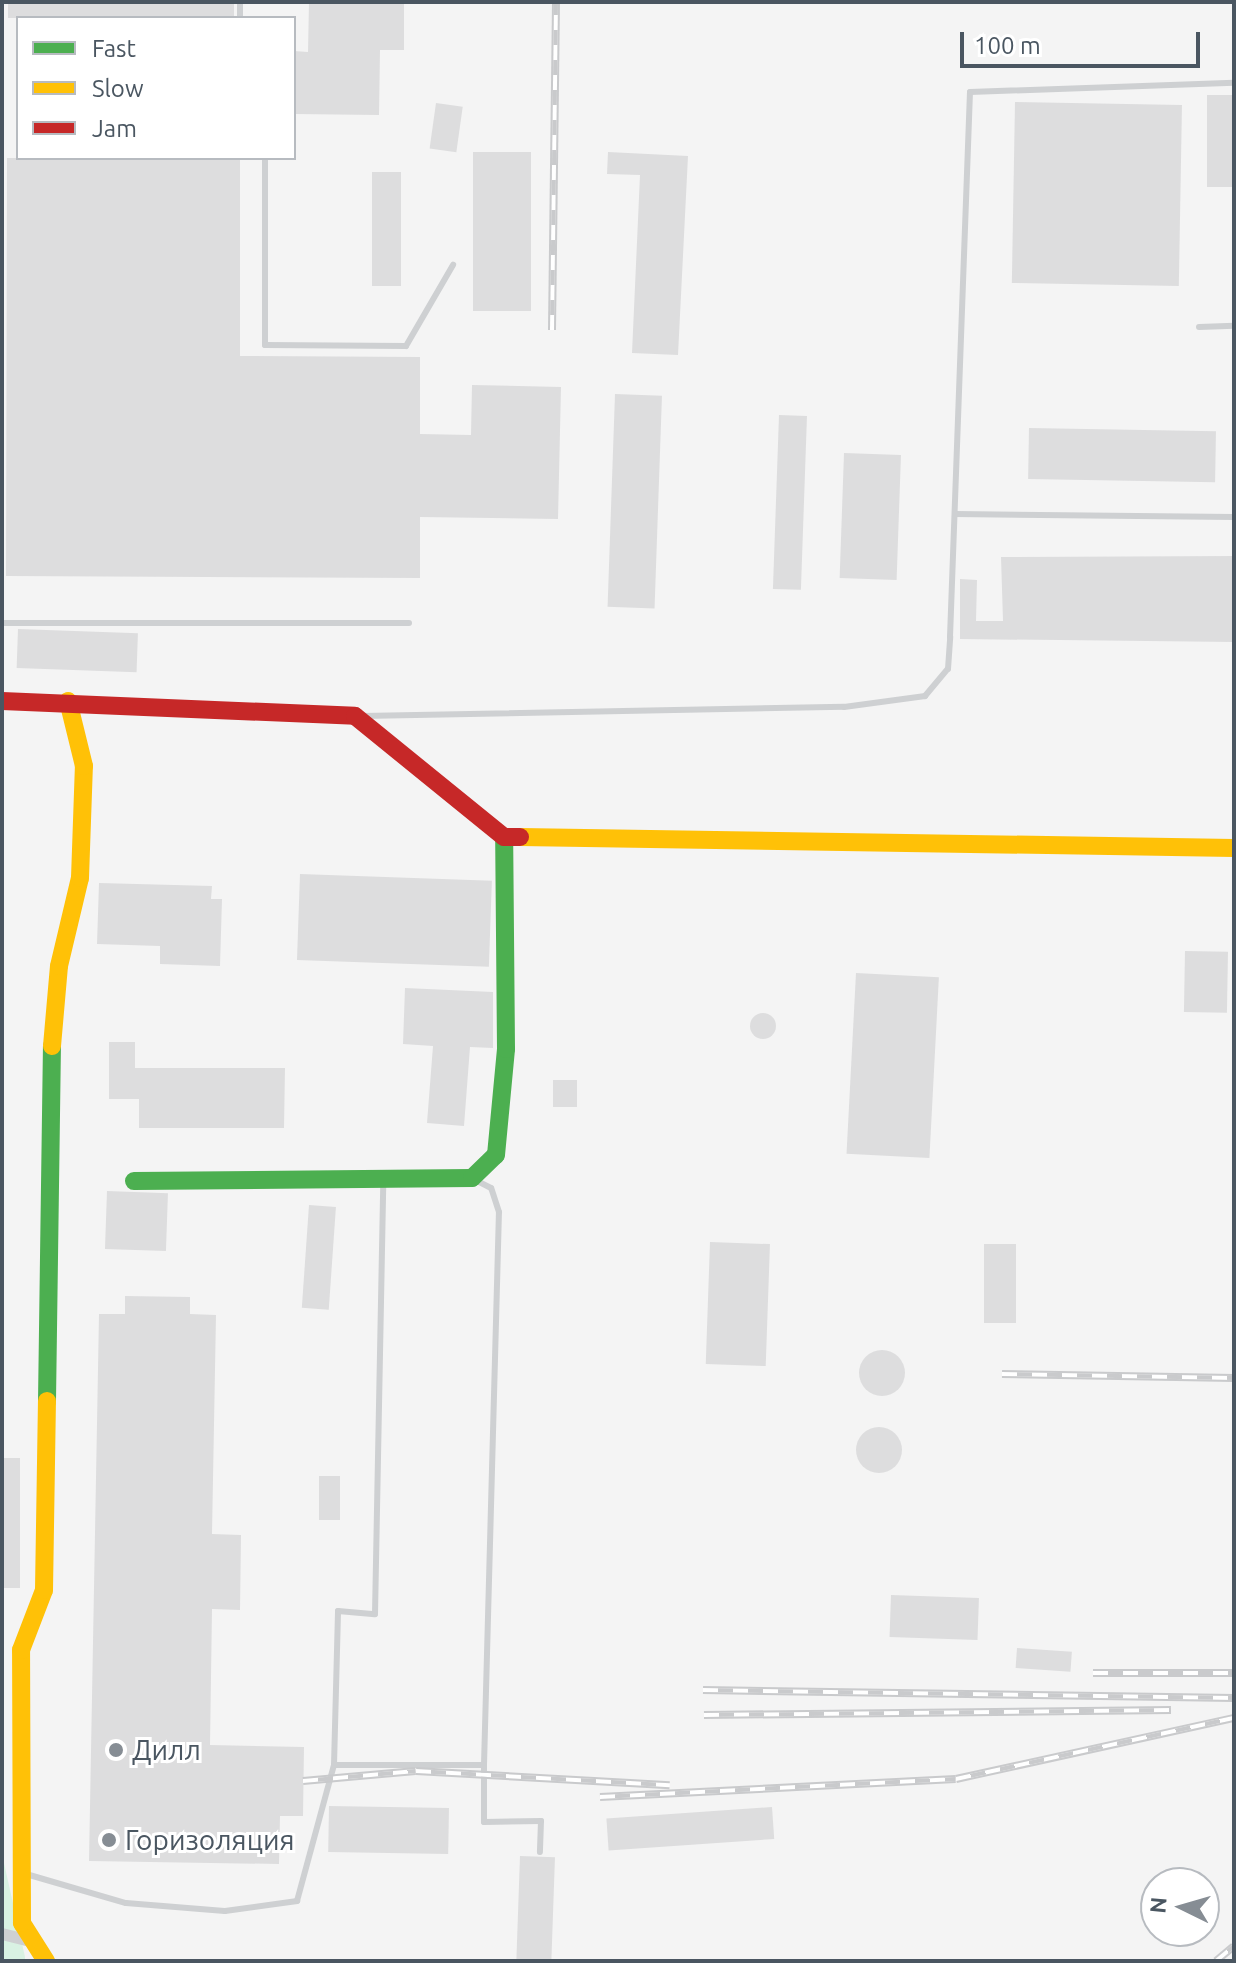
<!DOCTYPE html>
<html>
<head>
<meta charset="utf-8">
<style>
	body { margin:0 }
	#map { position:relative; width:1236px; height:1963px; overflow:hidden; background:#f4f4f4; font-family:Ubuntu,sans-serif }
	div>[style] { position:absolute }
	.green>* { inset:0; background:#d9f2e3 }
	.building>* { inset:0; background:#ddddde; transform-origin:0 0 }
	.round { border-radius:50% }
	.lane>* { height:6px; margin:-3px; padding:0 3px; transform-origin:3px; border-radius:3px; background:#ced0d2 }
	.street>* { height:12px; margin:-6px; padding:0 6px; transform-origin:6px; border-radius:6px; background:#ced0d2 }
	.fast>* { height:18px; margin:-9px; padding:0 9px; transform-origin:9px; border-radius:9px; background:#4caf50 }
	.slow>* { height:18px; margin:-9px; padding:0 9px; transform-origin:9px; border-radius:9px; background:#ffc107 }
	.jam>* { height:18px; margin:-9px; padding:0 9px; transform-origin:9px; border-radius:9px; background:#c62828 }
	.rail>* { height:8px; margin-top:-4px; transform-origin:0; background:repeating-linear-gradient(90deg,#fff 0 15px,#c9cacc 0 30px); box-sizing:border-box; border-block:2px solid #c9cacc }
	.dots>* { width:22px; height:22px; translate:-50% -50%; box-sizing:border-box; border:4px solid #fff; border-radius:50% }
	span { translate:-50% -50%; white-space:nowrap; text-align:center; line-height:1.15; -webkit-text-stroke:6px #fff; paint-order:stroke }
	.poi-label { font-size:28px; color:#4a5661 }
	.left { translate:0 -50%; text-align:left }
	.frame { position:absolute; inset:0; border:4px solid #4a5661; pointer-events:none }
	.legend { position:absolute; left:16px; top:16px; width:280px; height:144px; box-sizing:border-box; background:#fff; border:2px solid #b7bbc0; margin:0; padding:10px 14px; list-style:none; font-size:24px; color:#4a5661 }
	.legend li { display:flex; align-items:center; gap:16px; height:40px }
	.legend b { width:40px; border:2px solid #b7bbc0 }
	.north { position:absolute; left:1140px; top:1867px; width:80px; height:80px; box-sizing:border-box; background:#fff; border:2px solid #b7bbc0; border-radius:50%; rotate:275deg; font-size:22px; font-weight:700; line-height:32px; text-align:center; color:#4a5661 }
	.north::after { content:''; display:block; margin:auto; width:28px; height:36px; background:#868d94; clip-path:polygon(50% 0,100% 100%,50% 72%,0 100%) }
	.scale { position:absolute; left:960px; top:32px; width:240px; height:36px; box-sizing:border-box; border:4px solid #4a5661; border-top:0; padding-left:10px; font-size:24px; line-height:28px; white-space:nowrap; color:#4a5661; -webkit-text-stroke:6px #fff; paint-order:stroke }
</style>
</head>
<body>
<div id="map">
	<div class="green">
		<i style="clip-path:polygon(2px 1854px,25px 1957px,25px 1961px,2px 1961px)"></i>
	</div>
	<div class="building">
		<i style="left:8px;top:2px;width:226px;height:16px"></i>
		<i style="clip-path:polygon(309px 2px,404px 2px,404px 50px,380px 50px,379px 115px,294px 114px,294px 51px,308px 52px)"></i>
		<i style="left:1207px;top:95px;width:27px;height:92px"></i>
		<i style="left:1015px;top:102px;width:167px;height:181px;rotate:1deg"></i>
		<i style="left:436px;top:103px;width:27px;height:46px;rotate:8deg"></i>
		<i style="left:473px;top:152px;width:58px;height:159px"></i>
		<i style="clip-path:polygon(608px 152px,688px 156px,678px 355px,632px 353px,640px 175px,607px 174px)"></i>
		<i style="clip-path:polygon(7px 158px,240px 158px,240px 356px,420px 357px,420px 434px,471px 435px,472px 385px,561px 387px,558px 519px,420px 517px,420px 578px,6px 576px)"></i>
		<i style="left:372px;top:172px;width:29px;height:114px"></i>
		<i style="left:615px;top:394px;width:47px;height:213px;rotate:2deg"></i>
		<i style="left:779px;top:415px;width:28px;height:174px;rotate:2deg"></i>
		<i style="left:1029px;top:428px;width:187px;height:51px;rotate:1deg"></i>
		<i style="left:844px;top:453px;width:57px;height:125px;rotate:2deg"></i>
		<i style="clip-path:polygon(1234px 556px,1234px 642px,960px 639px,960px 579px,977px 580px,976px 621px,1003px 621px,1001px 557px)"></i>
		<i style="left:18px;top:629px;width:120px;height:39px;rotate:2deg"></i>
		<i style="left:300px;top:874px;width:192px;height:86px;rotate:2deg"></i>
		<i style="clip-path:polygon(99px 883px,212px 886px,211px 899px,222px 899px,220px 966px,160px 964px,160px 946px,97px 944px)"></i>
		<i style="left:1185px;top:951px;width:43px;height:61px;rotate:1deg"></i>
		<i style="left:856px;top:973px;width:83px;height:181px;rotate:3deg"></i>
		<i style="clip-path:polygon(405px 988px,493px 992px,493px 1048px,470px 1047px,464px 1126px,427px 1123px,433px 1046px,403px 1044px)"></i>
		<i class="round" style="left:750px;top:1013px;width:26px;height:26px"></i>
		<i style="clip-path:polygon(109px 1042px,135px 1042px,135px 1068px,285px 1068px,284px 1128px,139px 1128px,139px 1099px,109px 1099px)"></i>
		<i style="left:553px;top:1080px;width:24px;height:27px"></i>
		<i style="left:107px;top:1191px;width:61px;height:58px;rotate:2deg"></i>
		<i style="left:309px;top:1205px;width:27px;height:103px;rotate:4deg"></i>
		<i style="left:710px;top:1242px;width:60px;height:122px;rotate:2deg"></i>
		<i style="left:984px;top:1244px;width:32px;height:79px"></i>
		<i style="clip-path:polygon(125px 1296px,190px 1297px,190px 1314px,216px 1315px,212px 1534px,241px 1535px,240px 1610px,212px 1609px,210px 1745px,304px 1747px,303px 1816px,280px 1816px,279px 1864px,89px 1861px,99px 1314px,125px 1314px)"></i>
		<i class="round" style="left:859px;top:1350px;width:46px;height:46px"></i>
		<i class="round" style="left:856px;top:1427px;width:46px;height:46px"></i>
		<i style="left:2px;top:1458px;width:18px;height:130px"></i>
		<i style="left:319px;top:1476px;width:21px;height:44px"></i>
		<i style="left:891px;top:1595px;width:88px;height:42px;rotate:2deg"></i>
		<i style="left:1017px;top:1648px;width:55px;height:20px;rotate:4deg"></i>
		<i style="left:329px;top:1806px;width:120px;height:46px;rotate:1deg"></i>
		<i style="left:772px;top:1807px;width:32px;height:166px;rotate:86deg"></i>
		<i style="left:520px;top:1856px;width:35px;height:105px;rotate:2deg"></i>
	</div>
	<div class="lane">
		<i style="left:240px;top:2px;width:16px;rotate:90deg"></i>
		<i style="left:265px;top:158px;width:187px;rotate:90deg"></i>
		<i style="left:265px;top:345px;width:141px;rotate:0.4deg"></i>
		<i style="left:406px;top:346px;width:94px;rotate:-59.9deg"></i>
		<i style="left:1199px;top:327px;width:35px;rotate:-2deg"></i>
		<i style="left:955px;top:514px;width:279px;rotate:0.6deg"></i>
		<i style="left:2px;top:623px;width:407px"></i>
		<i style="left:362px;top:716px;width:482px;rotate:-1.1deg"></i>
		<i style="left:844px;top:707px;width:82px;rotate:-7.7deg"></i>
		<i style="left:925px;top:696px;width:35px;rotate:-50deg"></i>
		<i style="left:948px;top:669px;width:32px;rotate:-86deg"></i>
		<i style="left:950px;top:637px;width:545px;rotate:-87.9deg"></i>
		<i style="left:970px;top:92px;width:264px;rotate:-2deg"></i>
		<i style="left:334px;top:1765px;width:150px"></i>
		<i style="left:484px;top:1765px;width:553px;rotate:-88.45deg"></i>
		<i style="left:499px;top:1212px;width:25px;rotate:-108deg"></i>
		<i style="left:491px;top:1188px;width:18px;rotate:-153deg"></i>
		<i style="left:484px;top:1765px;width:57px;rotate:90deg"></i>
		<i style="left:484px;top:1822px;width:57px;rotate:-1deg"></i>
		<i style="left:541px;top:1821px;width:31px;rotate:92deg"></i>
		<i style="left:26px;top:1874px;width:104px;rotate:16.2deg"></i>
		<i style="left:126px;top:1903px;width:99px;rotate:4.6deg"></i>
		<i style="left:225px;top:1911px;width:73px;rotate:-7.9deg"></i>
		<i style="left:297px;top:1901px;width:141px;rotate:-74.8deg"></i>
		<i style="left:334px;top:1765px;width:154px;rotate:-88.5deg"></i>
		<i style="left:338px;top:1611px;width:37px;rotate:5deg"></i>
		<i style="left:375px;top:1614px;width:431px;rotate:-88.9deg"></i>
	</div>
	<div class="street">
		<i style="left:2px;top:1934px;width:30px;rotate:14deg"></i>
	</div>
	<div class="fast">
		<i style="left:134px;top:1181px;width:338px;rotate:-0.5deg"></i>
		<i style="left:472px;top:1178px;width:33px;rotate:-44deg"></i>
		<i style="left:496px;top:1155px;width:106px;rotate:-84.6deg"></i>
		<i style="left:506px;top:1049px;width:212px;rotate:-90.5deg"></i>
		<i style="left:47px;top:1401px;width:355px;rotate:-89.2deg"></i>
	</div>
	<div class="slow">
		<i style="left:520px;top:837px;width:714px;rotate:0.88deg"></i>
		<i style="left:52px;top:1046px;width:80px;rotate:-85deg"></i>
		<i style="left:59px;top:966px;width:90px;rotate:-76.6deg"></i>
		<i style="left:80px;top:878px;width:112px;rotate:-88deg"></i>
		<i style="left:84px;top:766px;width:67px;rotate:-103.8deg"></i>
		<i style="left:46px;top:1961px;width:45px;rotate:-122.3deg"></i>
		<i style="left:22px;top:1923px;width:273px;rotate:-90.2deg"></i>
		<i style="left:21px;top:1650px;width:64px;rotate:-69deg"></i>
		<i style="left:44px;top:1590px;width:189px;rotate:-89.1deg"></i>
	</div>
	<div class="jam">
		<i style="left:2px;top:701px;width:353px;rotate:2.4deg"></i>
		<i style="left:355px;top:716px;width:192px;rotate:39.1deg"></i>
		<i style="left:504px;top:837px;width:16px"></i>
	</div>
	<div class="rail">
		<i style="left:552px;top:330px;width:328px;rotate:-89.3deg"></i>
		<i style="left:1002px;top:1374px;width:232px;rotate:1deg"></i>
		<i style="left:1093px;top:1673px;width:141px"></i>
		<i style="left:703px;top:1690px;width:531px;rotate:0.86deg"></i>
		<i style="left:704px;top:1715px;width:467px;rotate:-0.6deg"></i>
		<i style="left:303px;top:1781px;width:113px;rotate:-5.1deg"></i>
		<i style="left:416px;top:1771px;width:254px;rotate:3.2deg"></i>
		<i style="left:600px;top:1797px;width:356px;rotate:-2.9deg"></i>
		<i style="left:956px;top:1779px;width:285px;rotate:-12.4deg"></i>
		<i style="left:1216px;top:1961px;width:23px;rotate:-40deg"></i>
	</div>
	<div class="dots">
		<i style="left:116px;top:1750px;background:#868d94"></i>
		<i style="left:109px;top:1840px;background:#868d94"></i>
	</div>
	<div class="poi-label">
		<span class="left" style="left:132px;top:1750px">Дилл</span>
		<span class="left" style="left:125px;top:1840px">Горизоляция</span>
	</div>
	<div class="frame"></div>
	<ul class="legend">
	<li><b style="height:10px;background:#4caf50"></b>Fast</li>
	<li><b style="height:10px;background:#ffc107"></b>Slow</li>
	<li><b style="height:10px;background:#c62828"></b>Jam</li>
	</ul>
	<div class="north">N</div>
	<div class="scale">100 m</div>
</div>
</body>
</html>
